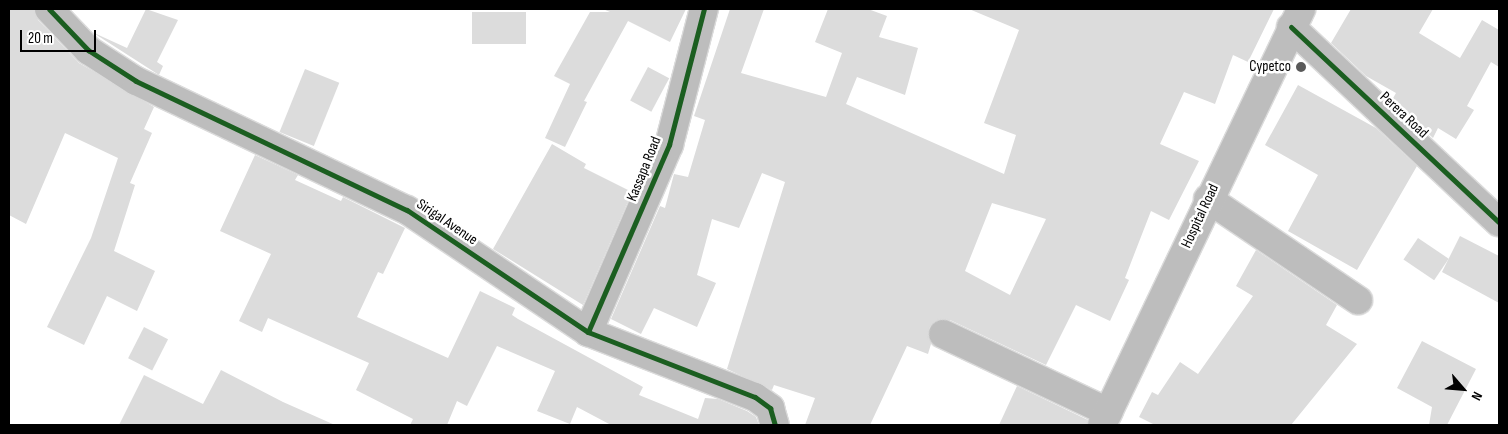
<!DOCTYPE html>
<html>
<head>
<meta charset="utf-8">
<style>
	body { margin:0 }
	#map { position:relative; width:1508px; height:434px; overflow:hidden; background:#fff; font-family:"Sofia Sans Condensed",sans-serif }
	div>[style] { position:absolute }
	.building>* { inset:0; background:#dcdcdc; transform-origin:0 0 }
	.roads { filter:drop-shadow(1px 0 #dbdbdb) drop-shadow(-1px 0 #dbdbdb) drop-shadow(0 1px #dbdbdb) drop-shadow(0 -1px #dbdbdb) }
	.street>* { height:28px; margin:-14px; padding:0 14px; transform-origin:14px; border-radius:14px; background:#bdbdbd }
	.primary>* { height:28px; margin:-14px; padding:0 14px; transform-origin:14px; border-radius:14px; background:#bdbdbd }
	.cycleway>* { height:5px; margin:-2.5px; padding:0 2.5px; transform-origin:2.5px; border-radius:2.5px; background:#1b5e20 }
	.dots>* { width:14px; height:14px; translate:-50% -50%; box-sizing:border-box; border:2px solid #fff; border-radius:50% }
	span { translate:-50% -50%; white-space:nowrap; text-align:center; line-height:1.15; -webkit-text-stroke:5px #fff; paint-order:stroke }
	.poi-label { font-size:15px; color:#000 }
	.right { translate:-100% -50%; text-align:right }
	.street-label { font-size:15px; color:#000 }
	.frame { position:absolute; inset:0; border:10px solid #000; pointer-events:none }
	.north { position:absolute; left:1438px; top:364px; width:50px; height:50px; -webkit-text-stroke:4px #fff; paint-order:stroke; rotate:117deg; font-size:14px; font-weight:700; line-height:20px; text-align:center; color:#000 }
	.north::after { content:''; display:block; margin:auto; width:18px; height:22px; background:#000; clip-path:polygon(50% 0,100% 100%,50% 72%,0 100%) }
	.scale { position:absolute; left:20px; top:30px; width:76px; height:22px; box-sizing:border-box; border:2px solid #000; border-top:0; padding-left:6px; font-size:15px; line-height:18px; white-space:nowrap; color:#000; -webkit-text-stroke:4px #fff; paint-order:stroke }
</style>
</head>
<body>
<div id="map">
	<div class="building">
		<i style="clip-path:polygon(9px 9px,34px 9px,38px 20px,79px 63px,154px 107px,144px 129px,152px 133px,130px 183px,135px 185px,114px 251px,155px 271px,137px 311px,107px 296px,84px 345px,47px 327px,91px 238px,118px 158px,65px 133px,26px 224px,9px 215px)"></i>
		<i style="clip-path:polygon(146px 9px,178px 20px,157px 62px,163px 66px,159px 75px,92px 32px,127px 48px)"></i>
		<i style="clip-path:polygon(603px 9px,686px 9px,670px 42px,628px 21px,584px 101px,587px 102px,565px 147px,545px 138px,570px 84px,554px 76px,590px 12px,610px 12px)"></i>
		<i style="clip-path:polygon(evenodd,730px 9px,764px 9px,741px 73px,826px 97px,842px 53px,815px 42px,828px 9px,868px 9px,887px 16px,879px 37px,918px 48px,905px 95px,857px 77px,846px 104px,1004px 174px,1016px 135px,984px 123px,1019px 30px,969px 9px,1274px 9px,1248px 62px,1233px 55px,1215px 104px,1184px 92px,1160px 144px,1199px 161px,1169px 220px,1151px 211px,1125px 278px,1129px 280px,1110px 321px,1076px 305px,1046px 365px,950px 320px,935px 321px,929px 328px,931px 344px,928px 354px,907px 346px,870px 425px,805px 425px,815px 398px,774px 385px,772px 390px,727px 369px,785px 182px,762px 173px,739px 228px,712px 219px,697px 275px,716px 283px,697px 327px,654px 308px,641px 334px,611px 319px,660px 206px,665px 208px,674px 174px,688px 177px,705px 120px,694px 116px,730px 9px,992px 203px,1046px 219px,1010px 295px,965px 271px,992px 203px)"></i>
		<i style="clip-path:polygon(1351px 9px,1433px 9px,1419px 33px,1460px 58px,1482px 20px,1499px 30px,1499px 67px,1491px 62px,1467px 106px,1474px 110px,1456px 139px,1438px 128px,1433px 138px,1392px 100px,1396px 93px,1366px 76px,1331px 43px)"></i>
		<i style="left:472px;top:12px;width:54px;height:32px"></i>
		<i style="left:648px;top:67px;width:24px;height:38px;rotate:28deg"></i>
		<i style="left:305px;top:69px;width:37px;height:68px;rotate:22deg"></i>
		<i style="clip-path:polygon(1298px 85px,1376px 128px,1417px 166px,1357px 270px,1288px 231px,1318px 175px,1265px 145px)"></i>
		<i style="clip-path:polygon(552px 144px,586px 164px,584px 168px,632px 192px,583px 305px,493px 249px)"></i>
		<i style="clip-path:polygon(255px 155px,298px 175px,295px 180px,341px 201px,343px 197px,405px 228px,383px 274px,378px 272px,357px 317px,448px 358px,480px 291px,515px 308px,512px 315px,518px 319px,643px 387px,639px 395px,698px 419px,705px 398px,718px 399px,747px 411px,756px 417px,759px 425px,611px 425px,577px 407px,570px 424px,537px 411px,555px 371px,497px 346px,467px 406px,457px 401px,447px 425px,410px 425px,413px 419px,356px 390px,369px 363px,268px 318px,262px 332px,239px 321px,271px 254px,220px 231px)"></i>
		<i style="clip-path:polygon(1460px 236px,1499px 256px,1499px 303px,1442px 272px)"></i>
		<i style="left:1418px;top:238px;width:37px;height:26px;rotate:34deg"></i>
		<i style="clip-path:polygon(1256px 250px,1337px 305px,1326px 325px,1357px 344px,1291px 425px,1155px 425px,1139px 417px,1152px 392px,1158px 395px,1180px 362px,1198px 374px,1253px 296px,1236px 286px)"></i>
		<i style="left:144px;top:327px;width:27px;height:35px;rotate:27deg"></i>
		<i style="clip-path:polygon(1422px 341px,1476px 369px,1447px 425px,1429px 425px,1432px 407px,1397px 388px)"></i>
		<i style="clip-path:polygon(221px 370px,283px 402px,335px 425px,119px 425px,144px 375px,203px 404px)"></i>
		<i style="clip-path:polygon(1017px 386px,1088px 420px,1087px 425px,999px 425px)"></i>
	</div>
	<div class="roads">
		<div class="street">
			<i style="left:49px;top:9px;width:57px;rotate:46.4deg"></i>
			<i style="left:88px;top:50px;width:57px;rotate:32.9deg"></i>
			<i style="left:136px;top:81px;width:300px;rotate:25.5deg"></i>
			<i style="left:407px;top:210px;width:218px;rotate:34deg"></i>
			<i style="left:588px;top:332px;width:179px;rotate:21.3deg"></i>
			<i style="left:755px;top:397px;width:19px;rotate:36deg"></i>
			<i style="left:770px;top:408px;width:18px;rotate:74deg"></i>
			<i style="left:1291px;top:27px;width:285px;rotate:43.2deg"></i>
			<i style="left:1208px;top:199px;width:181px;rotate:34deg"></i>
			<i style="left:588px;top:332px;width:204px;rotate:-66.6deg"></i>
			<i style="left:669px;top:145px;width:140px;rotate:-75.6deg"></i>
			<i style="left:943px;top:334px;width:183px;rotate:25.3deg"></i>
		</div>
		<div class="primary">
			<i style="left:1102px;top:425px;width:461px;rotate:-64.4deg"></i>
		</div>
	</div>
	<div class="cycleway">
		<i style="left:49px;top:9px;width:57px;rotate:46.4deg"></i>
		<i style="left:88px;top:50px;width:57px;rotate:32.9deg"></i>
		<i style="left:136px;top:81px;width:300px;rotate:25.5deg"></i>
		<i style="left:407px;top:210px;width:218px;rotate:34deg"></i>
		<i style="left:588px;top:332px;width:179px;rotate:21.3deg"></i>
		<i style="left:755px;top:397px;width:19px;rotate:36deg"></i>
		<i style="left:770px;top:408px;width:18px;rotate:74deg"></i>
		<i style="left:1291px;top:27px;width:285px;rotate:43.2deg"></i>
		<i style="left:588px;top:332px;width:204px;rotate:-66.6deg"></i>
		<i style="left:669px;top:145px;width:140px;rotate:-75.6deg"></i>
	</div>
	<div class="dots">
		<i style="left:1301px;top:67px;background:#595959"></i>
	</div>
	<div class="poi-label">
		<span class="right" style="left:1291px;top:67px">Cypetco</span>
	</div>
	<div class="street-label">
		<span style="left:1404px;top:115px;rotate:43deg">Perera Road</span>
		<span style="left:644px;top:169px;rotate:-68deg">Kassapa Road</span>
		<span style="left:1200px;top:216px;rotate:-65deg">Hospital Road</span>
		<span style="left:447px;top:222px;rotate:34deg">Sirigal Avenue</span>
	</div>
	<div class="frame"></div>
	<div class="north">N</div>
	<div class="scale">20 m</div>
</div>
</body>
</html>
